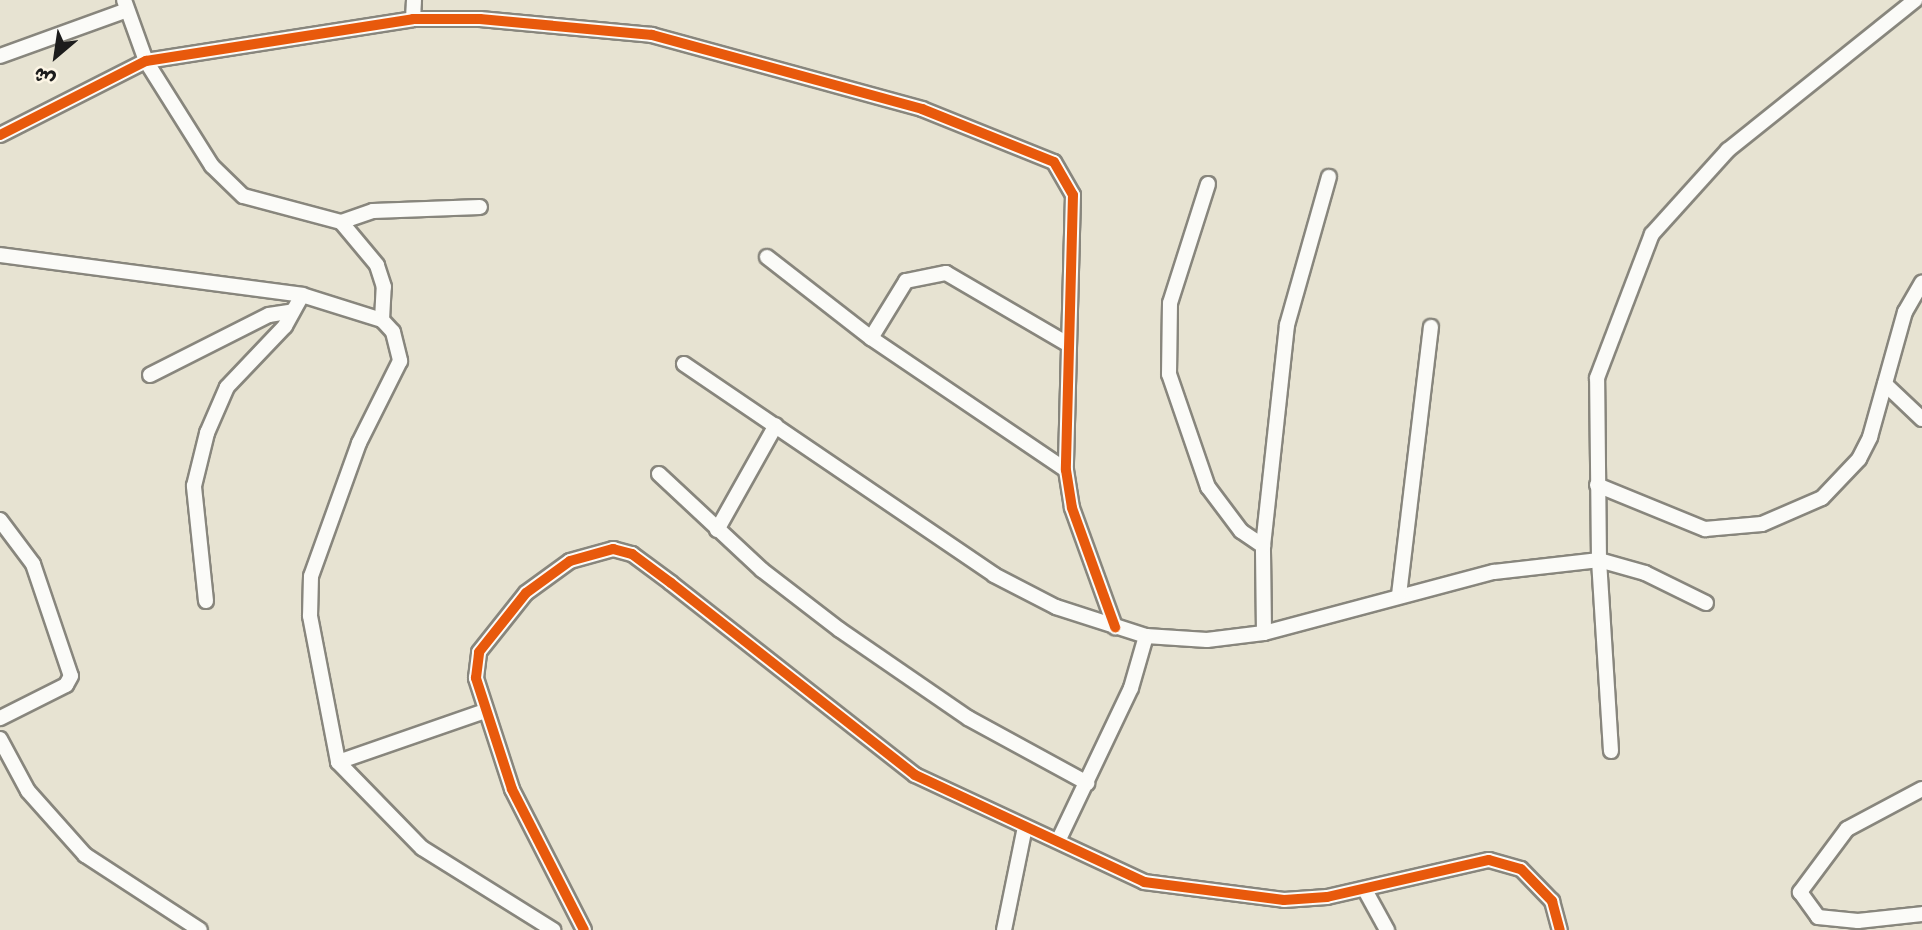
<!DOCTYPE html>
<html>
<head>
<meta charset="utf-8">
<style>
	body { margin:0 }
	#map { position:relative; width:1922px; height:930px; overflow:hidden; background:#e7e3d2; font-family:"Gochi Hand","Playpen Sans Arabic",sans-serif }
	div>[style] { position:absolute }
	.roads { filter:drop-shadow(2px 0 #88867d) drop-shadow(-2px 0 #88867d) drop-shadow(0 2px #88867d) drop-shadow(0 -2px #88867d) }
	.street>* { height:14px; margin:-7px; padding:0 7px; transform-origin:7px; border-radius:7px; background:#fbfbf8 }
	.cycleway>* { height:10px; margin:-5px; padding:0 5px; transform-origin:5px; border-radius:5px; background:#e8590c }
	span { translate:-50% -50%; white-space:nowrap; text-align:center; line-height:1.15; -webkit-text-stroke:6px #fcf5e5; paint-order:stroke }
	.north { position:absolute; left:21px; top:21px; width:70px; height:70px; -webkit-text-stroke:5px #fcf5e5; paint-order:stroke; rotate:209deg; font-size:19px; font-weight:700; line-height:28px; text-align:center; color:#1c1c1c }
	.north::after { content:''; display:block; margin:auto; width:24px; height:32px; background:#1c1c1c; clip-path:polygon(50% 0,100% 100%,50% 72%,0 100%) }
</style>
</head>
<body>
<div id="map">
	<div class="roads">
		<div class="street">
			<i style="left:413px;top:19px;width:19px;rotate:-87deg"></i>
			<i style="left:0;top:56px;width:135px;rotate:-19.9deg"></i>
			<i style="left:0;top:135px;width:164px;rotate:-26.9deg"></i>
			<i style="left:146px;top:61px;width:270px;rotate:-8.9deg"></i>
			<i style="left:413px;top:19px;width:67px"></i>
			<i style="left:480px;top:19px;width:173px;rotate:5.3deg"></i>
			<i style="left:652px;top:35px;width:280px;rotate:15.3deg"></i>
			<i style="left:922px;top:109px;width:142px;rotate:21.9deg"></i>
			<i style="left:1054px;top:162px;width:38px;rotate:60deg"></i>
			<i style="left:1073px;top:195px;width:275px;rotate:91.5deg"></i>
			<i style="left:1066px;top:470px;width:38px;rotate:81deg"></i>
			<i style="left:1072px;top:508px;width:127px;rotate:70.1deg"></i>
			<i style="left:1208px;top:184px;width:125px;rotate:107.7deg"></i>
			<i style="left:1170px;top:303px;width:71px;rotate:90.8deg"></i>
			<i style="left:1169px;top:374px;width:120px;rotate:71deg"></i>
			<i style="left:1208px;top:487px;width:55px;rotate:53.1deg"></i>
			<i style="left:1241px;top:531px;width:27px;rotate:34deg"></i>
			<i style="left:341px;top:222px;width:34px;rotate:-19deg"></i>
			<i style="left:373px;top:211px;width:107px;rotate:-2.1deg"></i>
			<i style="left:0;top:255px;width:305px;rotate:7.5deg"></i>
			<i style="left:302px;top:295px;width:84px;rotate:17.4deg"></i>
			<i style="left:382px;top:320px;width:33px;rotate:-87deg"></i>
			<i style="left:384px;top:287px;width:23px;rotate:-108deg"></i>
			<i style="left:377px;top:265px;width:56px;rotate:-129.9deg"></i>
			<i style="left:341px;top:222px;width:101px;rotate:-165.1deg"></i>
			<i style="left:243px;top:196px;width:43px;rotate:-135.9deg"></i>
			<i style="left:212px;top:166px;width:124px;rotate:-122.2deg"></i>
			<i style="left:146px;top:61px;width:65px;rotate:-109.8deg"></i>
			<i style="left:767px;top:257px;width:132px;rotate:37.9deg"></i>
			<i style="left:871px;top:338px;width:235px;rotate:34.1deg"></i>
			<i style="left:382px;top:320px;width:16px;rotate:47deg"></i>
			<i style="left:393px;top:332px;width:30px;rotate:76deg"></i>
			<i style="left:400px;top:361px;width:92px;rotate:116.6deg"></i>
			<i style="left:359px;top:443px;width:141px;rotate:109.8deg"></i>
			<i style="left:311px;top:576px;width:40px;rotate:91.4deg"></i>
			<i style="left:310px;top:616px;width:149px;rotate:79.1deg"></i>
			<i style="left:338px;top:762px;width:120px;rotate:45.7deg"></i>
			<i style="left:422px;top:848px;width:155px;rotate:32deg"></i>
			<i style="left:871px;top:338px;width:67px;rotate:-58.4deg"></i>
			<i style="left:906px;top:281px;width:41px;rotate:-11.3deg"></i>
			<i style="left:946px;top:273px;width:139px;rotate:30.3deg"></i>
			<i style="left:684px;top:364px;width:375px;rotate:34.2deg"></i>
			<i style="left:994px;top:575px;width:70px;rotate:27.3deg"></i>
			<i style="left:1056px;top:607px;width:95px;rotate:17.9deg"></i>
			<i style="left:1146px;top:636px;width:61px;rotate:3.8deg"></i>
			<i style="left:1207px;top:640px;width:57px;rotate:-7deg"></i>
			<i style="left:1264px;top:633px;width:238px;rotate:-14.9deg"></i>
			<i style="left:1494px;top:572px;width:106px;rotate:-6.5deg"></i>
			<i style="left:1599px;top:560px;width:48px;rotate:15.8deg"></i>
			<i style="left:1645px;top:573px;width:68px;rotate:26.2deg"></i>
			<i style="left:150px;top:375px;width:133px;rotate:-26.8deg"></i>
			<i style="left:269px;top:315px;width:20px;rotate:-9deg"></i>
			<i style="left:1885px;top:384px;width:51px;rotate:43.4deg"></i>
			<i style="left:659px;top:474px;width:141px;rotate:43deg"></i>
			<i style="left:762px;top:570px;width:98px;rotate:37.6deg"></i>
			<i style="left:840px;top:630px;width:155px;rotate:34.5deg"></i>
			<i style="left:968px;top:718px;width:136px;rotate:28.6deg"></i>
			<i style="left:1597px;top:485px;width:117px;rotate:22.2deg"></i>
			<i style="left:1705px;top:529px;width:57px;rotate:-5deg"></i>
			<i style="left:1762px;top:524px;width:65px;rotate:-23.4deg"></i>
			<i style="left:1822px;top:498px;width:54px;rotate:-46.5deg"></i>
			<i style="left:1859px;top:459px;width:25px;rotate:-63deg"></i>
			<i style="left:1870px;top:437px;width:130px;rotate:-74.4deg"></i>
			<i style="left:1905px;top:312px;width:34px;rotate:-60deg"></i>
			<i style="left:0;top:520px;width:55px;rotate:53.1deg"></i>
			<i style="left:33px;top:564px;width:118px;rotate:71.3deg"></i>
			<i style="left:71px;top:676px;width:10px;rotate:119deg"></i>
			<i style="left:66px;top:685px;width:74px;rotate:153.4deg"></i>
			<i style="left:717px;top:530px;width:120px;rotate:-60.7deg"></i>
			<i style="left:1399px;top:595px;width:270px;rotate:-83.2deg"></i>
			<i style="left:206px;top:601px;width:116px;rotate:-96deg"></i>
			<i style="left:194px;top:486px;width:55px;rotate:-76.2deg"></i>
			<i style="left:207px;top:433px;width:50px;rotate:-66.5deg"></i>
			<i style="left:227px;top:387px;width:84px;rotate:-46.4deg"></i>
			<i style="left:285px;top:326px;width:35px;rotate:-61deg"></i>
			<i style="left:1264px;top:633px;width:87px;rotate:-90.7deg"></i>
			<i style="left:1263px;top:546px;width:222px;rotate:-83.8deg"></i>
			<i style="left:1287px;top:325px;width:154px;rotate:-74.2deg"></i>
			<i style="left:0;top:739px;width:59px;rotate:61.7deg"></i>
			<i style="left:28px;top:791px;width:86px;rotate:48.3deg"></i>
			<i style="left:85px;top:855px;width:137px;rotate:33.1deg"></i>
			<i style="left:1611px;top:751px;width:191px;rotate:-93.6deg"></i>
			<i style="left:1599px;top:560px;width:182px;rotate:-90.6deg"></i>
			<i style="left:1597px;top:378px;width:154px;rotate:-69.1deg"></i>
			<i style="left:1652px;top:234px;width:113px;rotate:-47.9deg"></i>
			<i style="left:1728px;top:150px;width:240px;rotate:-38.7deg"></i>
			<i style="left:338px;top:762px;width:156px;rotate:-19.1deg"></i>
			<i style="left:1922px;top:789px;width:85px;rotate:151.9deg"></i>
			<i style="left:1847px;top:829px;width:79px;rotate:126.7deg"></i>
			<i style="left:1800px;top:892px;width:31px;rotate:54deg"></i>
			<i style="left:1818px;top:917px;width:40px;rotate:5.7deg"></i>
			<i style="left:1858px;top:921px;width:64px;rotate:-6.2deg"></i>
			<i style="left:1060px;top:837px;width:165px;rotate:-64.5deg"></i>
			<i style="left:1131px;top:688px;width:54px;rotate:-73.9deg"></i>
			<i style="left:1365px;top:890px;width:46px;rotate:61.2deg"></i>
			<i style="left:584px;top:930px;width:158px;rotate:-117.1deg"></i>
			<i style="left:512px;top:789px;width:117px;rotate:-108deg"></i>
			<i style="left:476px;top:678px;width:26px;rotate:-83deg"></i>
			<i style="left:479px;top:652px;width:75px;rotate:-51.5deg"></i>
			<i style="left:526px;top:593px;width:54px;rotate:-36deg"></i>
			<i style="left:570px;top:561px;width:45px;rotate:-15.6deg"></i>
			<i style="left:613px;top:549px;width:20px;rotate:15deg"></i>
			<i style="left:632px;top:554px;width:49px;rotate:36.6deg"></i>
			<i style="left:671px;top:583px;width:310px;rotate:38.2deg"></i>
			<i style="left:915px;top:775px;width:253px;rotate:25deg"></i>
			<i style="left:1144px;top:882px;width:141px;rotate:7.3deg"></i>
			<i style="left:1284px;top:900px;width:43px;rotate:-4deg"></i>
			<i style="left:1327px;top:897px;width:166px;rotate:-12.9deg"></i>
			<i style="left:1489px;top:860px;width:33px;rotate:16deg"></i>
			<i style="left:1521px;top:869px;width:45px;rotate:45.9deg"></i>
			<i style="left:1552px;top:901px;width:30px;rotate:75deg"></i>
			<i style="left:1004px;top:930px;width:105px;rotate:-78.5deg"></i>
		</div>
	</div>
	<div class="cycleway">
		<i style="left:0;top:135px;width:164px;rotate:-26.9deg"></i>
		<i style="left:146px;top:61px;width:270px;rotate:-8.9deg"></i>
		<i style="left:413px;top:19px;width:67px"></i>
		<i style="left:480px;top:19px;width:173px;rotate:5.3deg"></i>
		<i style="left:652px;top:35px;width:280px;rotate:15.3deg"></i>
		<i style="left:922px;top:109px;width:142px;rotate:21.9deg"></i>
		<i style="left:1054px;top:162px;width:38px;rotate:60deg"></i>
		<i style="left:1073px;top:195px;width:275px;rotate:91.5deg"></i>
		<i style="left:1066px;top:470px;width:38px;rotate:81deg"></i>
		<i style="left:1072px;top:508px;width:127px;rotate:70.1deg"></i>
		<i style="left:584px;top:930px;width:158px;rotate:-117.1deg"></i>
		<i style="left:512px;top:789px;width:117px;rotate:-108deg"></i>
		<i style="left:476px;top:678px;width:26px;rotate:-83deg"></i>
		<i style="left:479px;top:652px;width:75px;rotate:-51.5deg"></i>
		<i style="left:526px;top:593px;width:54px;rotate:-36deg"></i>
		<i style="left:570px;top:561px;width:45px;rotate:-15.6deg"></i>
		<i style="left:613px;top:549px;width:20px;rotate:15deg"></i>
		<i style="left:632px;top:554px;width:49px;rotate:36.6deg"></i>
		<i style="left:671px;top:583px;width:310px;rotate:38.2deg"></i>
		<i style="left:915px;top:775px;width:253px;rotate:25deg"></i>
		<i style="left:1144px;top:882px;width:141px;rotate:7.3deg"></i>
		<i style="left:1284px;top:900px;width:43px;rotate:-4deg"></i>
		<i style="left:1327px;top:897px;width:166px;rotate:-12.9deg"></i>
		<i style="left:1489px;top:860px;width:33px;rotate:16deg"></i>
		<i style="left:1521px;top:869px;width:45px;rotate:45.9deg"></i>
		<i style="left:1552px;top:901px;width:30px;rotate:75deg"></i>
	</div>
	<div class="north">ش</div>
</div>
</body>
</html>
